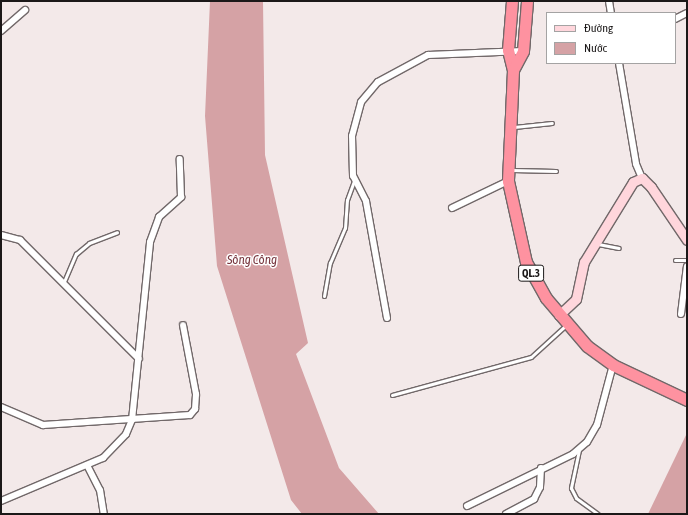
<!DOCTYPE html>
<html>
<head>
<meta charset="utf-8">
<style>
	body { margin:0 }
	#map { position:relative; width:688px; height:515px; overflow:hidden; background:#f3e9e9; font-family:"Asap Condensed",sans-serif }
	div>[style] { position:absolute }
	.water>* { inset:0; background:#d5a2a5 }
	.roads { filter:drop-shadow(1px 0 #716869) drop-shadow(-1px 0 #716869) drop-shadow(0 1px #716869) drop-shadow(0 -1px #716869) }
	.service>* { height:3px; margin:-1.5px; padding:0 1.5px; transform-origin:1.5px; border-radius:1.5px; background:#fff }
	.minor>* { height:6px; margin:-3px; padding:0 3px; transform-origin:3px; border-radius:3px; background:#fff }
	.secondary>* { height:9px; margin:-4.5px; padding:0 4.5px; transform-origin:4.5px; border-radius:4.5px; background:#ffd6dc }
	.trunk>* { height:11px; margin:-5.5px; padding:0 5.5px; transform-origin:5.5px; border-radius:5.5px; background:#fe92a0 }
	span { translate:-50% -50%; white-space:nowrap; text-align:center; line-height:1.15; -webkit-text-stroke:3px #fff; paint-order:stroke }
	.shield-label span { padding:1px 3px; background:#fff; border:1px solid; border-radius:3px; -webkit-text-stroke-width:0 }
	.shield-label { font-size:11px; color:#1b1818; font-weight:700 }
	.water-label { font-size:13px; color:#78373f; font-style:italic }
	.frame { position:absolute; inset:0; border:2px solid #1b1818; pointer-events:none }
	.legend { position:absolute; left:546px; top:12px; width:130px; height:52px; box-sizing:border-box; background:#fff; border:1px solid #a4a3a3; margin:0; padding:5px 7px; list-style:none; font-size:12px; color:#1b1818 }
	.legend li { display:flex; align-items:center; gap:8px; height:20px }
	.legend b { width:20px; border:1px solid #a4a3a3 }
</style>
</head>
<body>
<div id="map">
	<div class="water">
		<i style="clip-path:polygon(210px 1px,263px 1px,265px 155px,308px 343px,296px 354px,339px 468px,379px 514px,302px 514px,291px 500px,217px 266px,205px 116px)"></i>
		<i style="clip-path:polygon(687px 433px,687px 514px,648px 514px)"></i>
	</div>
	<div class="roads">
		<div class="service">
			<i style="left:514px;top:127px;width:38px;rotate:-6deg"></i>
			<i style="left:512px;top:170px;width:44px;rotate:1.3deg"></i>
			<i style="left:598px;top:244px;width:21px;rotate:11deg"></i>
			<i style="left:675px;top:260px;width:12px"></i>
			<i style="left:63px;top:284px;width:33px;rotate:-67deg"></i>
			<i style="left:76px;top:254px;width:17px;rotate:-40deg"></i>
			<i style="left:89px;top:243px;width:30px;rotate:-21deg"></i>
			<i style="left:324px;top:296px;width:34px;rotate:-80deg"></i>
			<i style="left:330px;top:263px;width:38px;rotate:-67deg"></i>
			<i style="left:345px;top:228px;width:28px;rotate:-86deg"></i>
			<i style="left:347px;top:200px;width:20px;rotate:-70deg"></i>
			<i style="left:392px;top:395px;width:144px;rotate:-15.3deg"></i>
			<i style="left:531px;top:357px;width:47px;rotate:-42.4deg"></i>
			<i style="left:579px;top:450px;width:39px;rotate:102deg"></i>
			<i style="left:571px;top:488px;width:11px;rotate:63deg"></i>
			<i style="left:576px;top:498px;width:27px;rotate:36deg"></i>
		</div>
		<div class="minor">
			<i style="left:609px;top:1px;width:12px;rotate:81deg"></i>
			<i style="left:675px;top:19px;width:13px;rotate:-27deg"></i>
			<i style="left:1px;top:31px;width:32px;rotate:-41deg"></i>
			<i style="left:619px;top:63px;width:102px;rotate:80.4deg"></i>
			<i style="left:636px;top:164px;width:15px;rotate:67deg"></i>
			<i style="left:452px;top:208px;width:62px;rotate:-25.7deg"></i>
			<i style="left:1px;top:235px;width:20px;rotate:15deg"></i>
			<i style="left:20px;top:240px;width:168px;rotate:45deg"></i>
			<i style="left:681px;top:314px;width:48px;rotate:-82.9deg"></i>
			<i style="left:387px;top:318px;width:119px;rotate:-100.2deg"></i>
			<i style="left:366px;top:201px;width:28px;rotate:-117deg"></i>
			<i style="left:353px;top:176px;width:40px;rotate:-91.4deg"></i>
			<i style="left:352px;top:136px;width:35px;rotate:-75deg"></i>
			<i style="left:361px;top:102px;width:26px;rotate:-50deg"></i>
			<i style="left:378px;top:82px;width:57px;rotate:-28.4deg"></i>
			<i style="left:428px;top:55px;width:95px;rotate:-2.4deg"></i>
			<i style="left:1px;top:407px;width:46px;rotate:23.2deg"></i>
			<i style="left:43px;top:425px;width:147px;rotate:-3.9deg"></i>
			<i style="left:190px;top:415px;width:8px;rotate:-50deg"></i>
			<i style="left:195px;top:409px;width:15px;rotate:-86deg"></i>
			<i style="left:196px;top:394px;width:70px;rotate:-100.7deg"></i>
			<i style="left:87px;top:465px;width:28px;rotate:63deg"></i>
			<i style="left:100px;top:490px;width:24px;rotate:81deg"></i>
			<i style="left:1px;top:501px;width:111px;rotate:-22.9deg"></i>
			<i style="left:103px;top:458px;width:33px;rotate:-46deg"></i>
			<i style="left:126px;top:434px;width:15px;rotate:-67deg"></i>
			<i style="left:132px;top:420px;width:179px;rotate:-84.2deg"></i>
			<i style="left:150px;top:242px;width:27px;rotate:-70deg"></i>
			<i style="left:159px;top:217px;width:30px;rotate:-42deg"></i>
			<i style="left:181px;top:197px;width:38px;rotate:-92deg"></i>
			<i style="left:467px;top:506px;width:118px;rotate:-26.1deg"></i>
			<i style="left:573px;top:454px;width:18px;rotate:-41deg"></i>
			<i style="left:587px;top:442px;width:20px;rotate:-60deg"></i>
			<i style="left:597px;top:425px;width:62px;rotate:-75.1deg"></i>
			<i style="left:506px;top:514px;width:32px;rotate:-28deg"></i>
			<i style="left:534px;top:499px;width:13px;rotate:-63deg"></i>
			<i style="left:540px;top:487px;width:19px;rotate:-87deg"></i>
		</div>
		<div class="secondary">
			<i style="left:559px;top:315px;width:23px;rotate:-43deg"></i>
			<i style="left:576px;top:299px;width:38px;rotate:-78deg"></i>
			<i style="left:584px;top:262px;width:94px;rotate:-58.5deg"></i>
			<i style="left:633px;top:182px;width:10px;rotate:-24deg"></i>
			<i style="left:642px;top:178px;width:13px;rotate:45deg"></i>
			<i style="left:651px;top:187px;width:64px;rotate:55.8deg"></i>
		</div>
		<div class="trunk">
			<i style="left:512px;top:1px;width:49px;rotate:94.7deg"></i>
			<i style="left:508px;top:50px;width:21px;rotate:76deg"></i>
			<i style="left:513px;top:70px;width:111px;rotate:92.6deg"></i>
			<i style="left:508px;top:181px;width:83px;rotate:77.5deg"></i>
			<i style="left:526px;top:262px;width:41px;rotate:60.9deg"></i>
			<i style="left:546px;top:298px;width:63px;rotate:49.5deg"></i>
			<i style="left:587px;top:346px;width:32px;rotate:36deg"></i>
			<i style="left:613px;top:365px;width:82px;rotate:25.3deg"></i>
			<i style="left:513px;top:70px;width:21px;rotate:-62deg"></i>
			<i style="left:523px;top:51px;width:50px;rotate:-85.4deg"></i>
		</div>
	</div>
	<div class="shield-label">
		<span style="left:531px;top:273px">QL.3</span>
	</div>
	<div class="water-label">
		<span style="left:252px;top:260px">Sông Công</span>
	</div>
	<div class="frame"></div>
	<ul class="legend">
	<li><b style="height:5px;background:#ffd6dc"></b>Đường</li>
	<li><b style="height:11px;background:#d5a2a5"></b>Nước</li>
	</ul>
</div>
</body>
</html>
